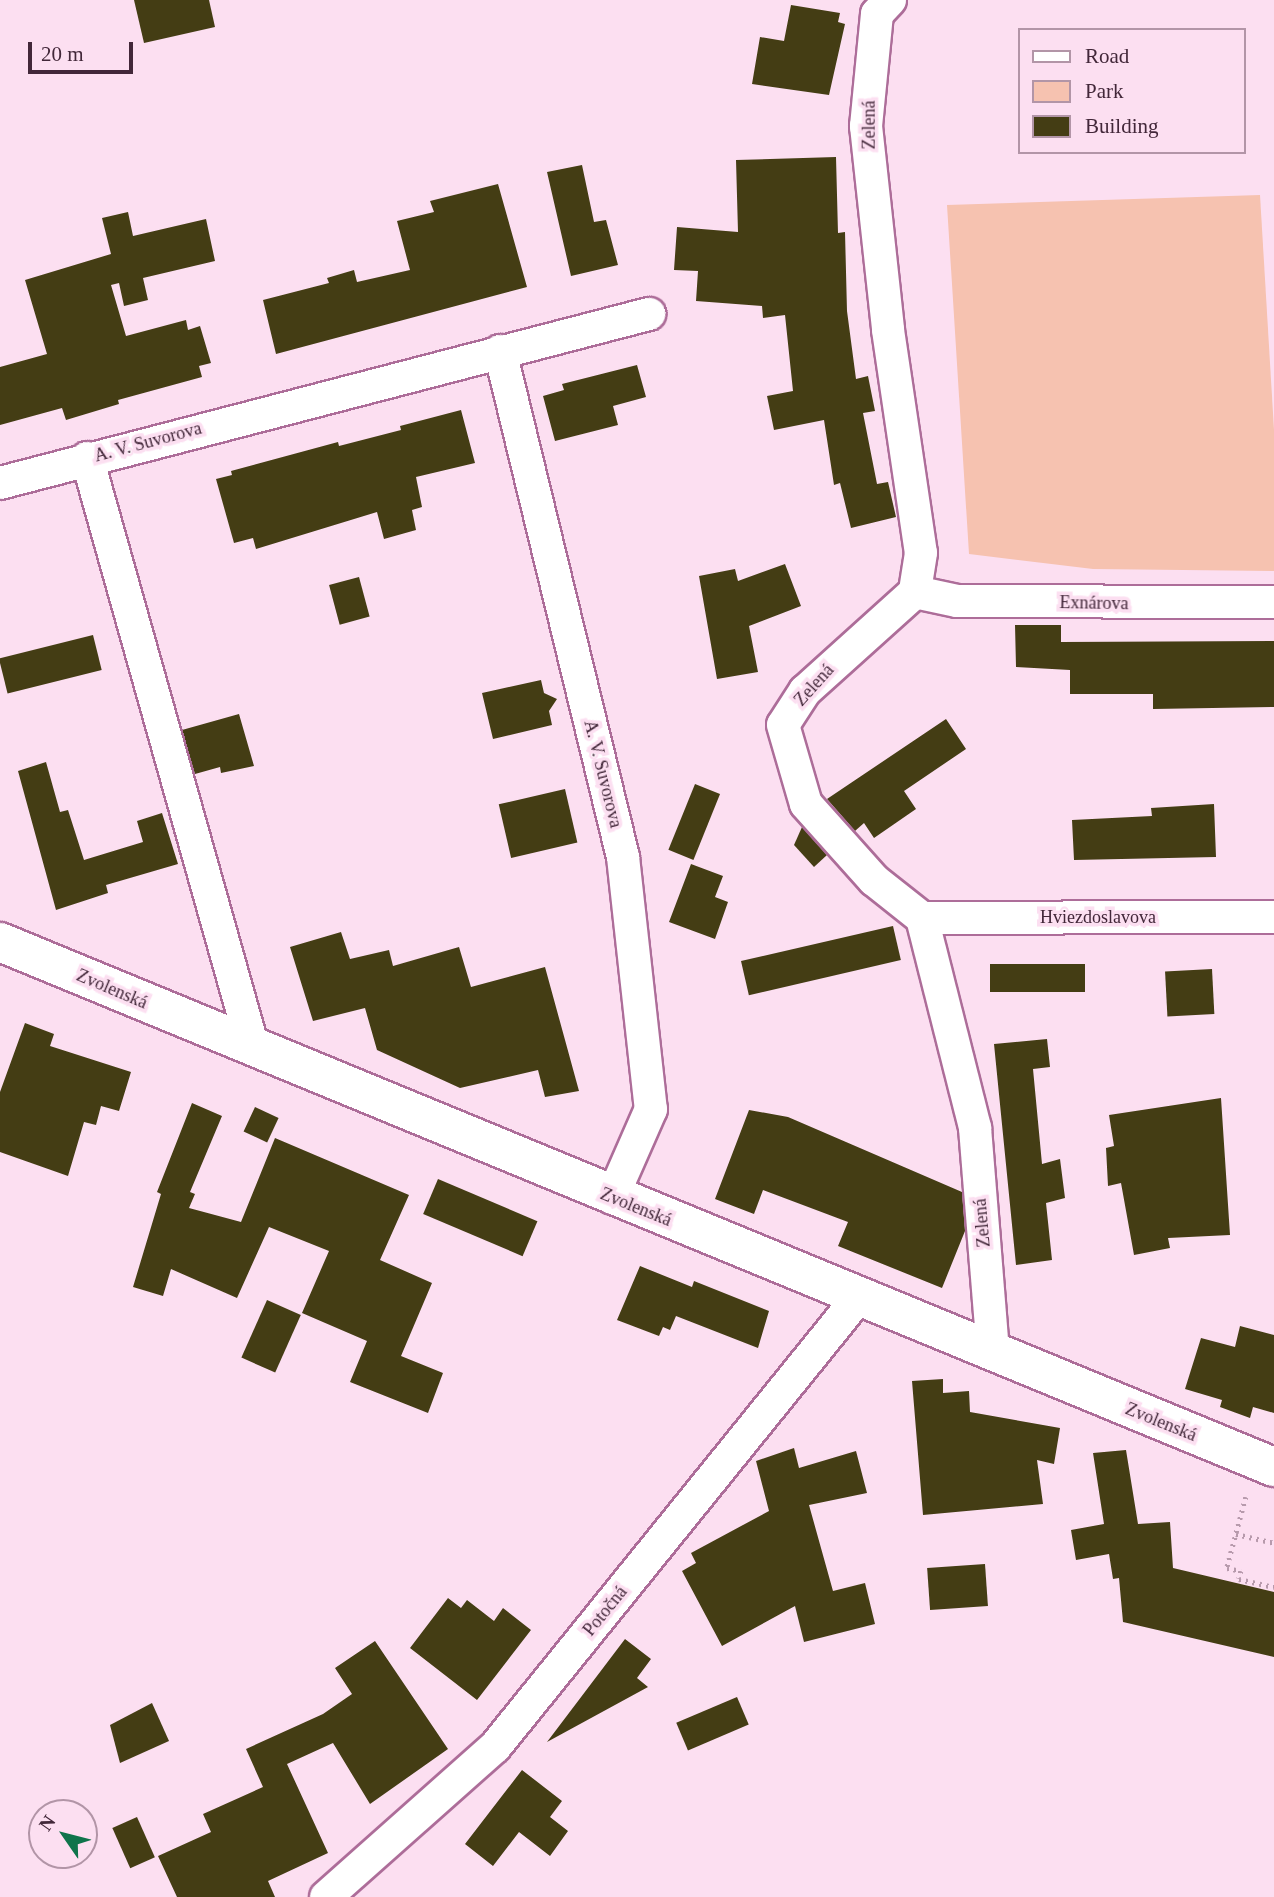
<!DOCTYPE html>
<html>
<head>
<meta charset="utf-8">
<style>
	body { margin:0 }
	#map { position:relative; width:1274px; height:1897px; overflow:hidden; background:#fcdff1; font-family:"Times New Roman",serif }
	div>[style] { position:absolute }
	.green>* { inset:0; background:#f6c2b0 }
	.building>* { inset:0; background:#443d14; transform-origin:0 0 }
	.path>* { height:4.5px; margin-top:-2.25px; transform-origin:0; background:repeating-linear-gradient(90deg,#b79aac 0 2px,transparent 0 7px) }
	.roads { filter:drop-shadow(2px 0 #ad6d99) drop-shadow(-2px 0 #ad6d99) drop-shadow(0 2px #ad6d99) drop-shadow(0 -2px #ad6d99) }
	.street>* { height:32px; margin:-16px; padding:0 16px; transform-origin:16px; border-radius:16px; background:#fff }
	.secondary>* { height:38px; margin:-19px; padding:0 19px; transform-origin:19px; border-radius:19px; background:#fff }
	span { translate:-50% -50%; white-space:nowrap; text-align:center; line-height:1.15; -webkit-text-stroke:7px #fcdff1; paint-order:stroke }
	.street-label { font-size:18px; color:#422739 }
	.legend { position:absolute; left:1018px; top:28px; width:228px; height:126px; box-sizing:border-box; background:#fcdff1; border:2px solid #b295a7; margin:0; padding:9px 12px; list-style:none; font-size:21px; color:#422739 }
	.legend li { display:flex; align-items:center; gap:14px; height:35px }
	.legend b { width:35px; border:2px solid #b295a7 }
	.north { position:absolute; left:28px; top:1799px; width:70px; height:70px; box-sizing:border-box; background:#fcdff1; border:2px solid #b295a7; border-radius:50%; rotate:305deg; font-size:19px; font-weight:700; line-height:28px; text-align:center; color:#422739 }
	.north::after { content:''; display:block; margin:auto; width:24px; height:32px; background:#0f744b; clip-path:polygon(50% 0,100% 100%,50% 72%,0 100%) }
	.scale { position:absolute; left:28px; top:42px; width:105px; height:32px; box-sizing:border-box; border:4px solid #422739; border-top:0; padding-left:9px; font-size:21px; line-height:24px; white-space:nowrap; color:#422739; -webkit-text-stroke:5px #fcdff1; paint-order:stroke }
</style>
</head>
<body>
<div id="map">
	<div class="green">
		<i style="clip-path:polygon(1260px 195px,1274px 430px,1274px 571px,1093px 569px,969px 554px,947px 205px)"></i>
	</div>
	<div class="building">
		<i style="clip-path:polygon(134px 0,209px 0,215px 27px,144px 43px)"></i>
		<i style="clip-path:polygon(791px 5px,840px 13px,838px 22px,845px 24px,829px 95px,752px 84px,760px 37px,784px 41px)"></i>
		<i style="clip-path:polygon(836px 157px,838px 233px,845px 232px,847px 311px,856px 379px,868px 376px,875px 411px,863px 413px,877px 484px,888px 482px,896px 517px,851px 528px,840px 483px,834px 485px,824px 420px,774px 430px,767px 396px,793px 391px,785px 315px,763px 318px,762px 306px,696px 301px,698px 271px,674px 270px,677px 227px,738px 232px,736px 160px)"></i>
		<i style="clip-path:polygon(582px 165px,594px 222px,606px 220px,618px 265px,571px 276px,547px 172px)"></i>
		<i style="clip-path:polygon(498px 184px,527px 287px,276px 354px,263px 300px,329px 283px,327px 278px,354px 270px,357px 282px,410px 270px,397px 221px,434px 212px,430px 201px)"></i>
		<i style="clip-path:polygon(128px 212px,133px 236px,206px 219px,215px 261px,143px 278px,148px 300px,124px 306px,119px 283px,111px 285px,126px 336px,186px 320px,188px 330px,200px 326px,211px 363px,199px 366px,202px 377px,118px 400px,119px 404px,66px 420px,62px 408px,0 425px,0 367px,47px 354px,25px 280px,111px 254px,102px 218px)"></i>
		<i style="clip-path:polygon(637px 365px,646px 397px,613px 406px,618px 425px,555px 441px,543px 396px,564px 390px,562px 384px)"></i>
		<i style="clip-path:polygon(461px 410px,475px 463px,416px 477px,422px 507px,412px 510px,416px 530px,384px 539px,377px 512px,256px 549px,253px 538px,234px 543px,216px 479px,232px 475px,231px 471px,338px 442px,339px 446px,401px 430px,400px 426px)"></i>
		<i style="clip-path:polygon(785px 564px,801px 606px,749px 626px,758px 672px,717px 679px,699px 576px,735px 569px,738px 581px)"></i>
		<i style="left:359px;top:577px;width:41px;height:31px;rotate:75deg"></i>
		<i style="clip-path:polygon(1015px 625px,1061px 625px,1061px 642px,1274px 641px,1274px 707px,1153px 709px,1153px 694px,1070px 694px,1070px 670px,1016px 667px)"></i>
		<i style="left:93px;top:635px;width:36px;height:97px;rotate:76deg"></i>
		<i style="clip-path:polygon(541px 680px,544px 693px,557px 699px,549px 711px,552px 725px,493px 739px,482px 693px)"></i>
		<i style="clip-path:polygon(239px 714px,254px 766px,221px 773px,220px 767px,195px 774px,182px 730px)"></i>
		<i style="clip-path:polygon(946px 719px,966px 749px,904px 791px,916px 809px,874px 838px,864px 823px,855px 831px,827px 799px)"></i>
		<i style="clip-path:polygon(46px 762px,60px 812px,68px 810px,84px 860px,143px 842px,137px 821px,162px 813px,178px 864px,106px 885px,108px 893px,56px 910px,18px 771px)"></i>
		<i style="left:695px;top:784px;width:27px;height:71px;rotate:22deg"></i>
		<i style="left:565px;top:789px;width:55px;height:68px;rotate:77deg"></i>
		<i style="clip-path:polygon(1214px 804px,1216px 857px,1074px 860px,1072px 820px,1152px 816px,1151px 808px)"></i>
		<i style="clip-path:polygon(802px 827px,827px 855px,814px 867px,794px 845px)"></i>
		<i style="clip-path:polygon(691px 864px,723px 876px,715px 897px,728px 902px,715px 939px,669px 922px)"></i>
		<i style="left:893px;top:926px;width:35px;height:156px;rotate:77deg"></i>
		<i style="clip-path:polygon(341px 932px,350px 959px,389px 950px,393px 966px,459px 947px,471px 987px,545px 967px,579px 1091px,545px 1097px,538px 1070px,460px 1088px,377px 1050px,365px 1008px,313px 1021px,290px 947px)"></i>
		<i style="left:990px;top:964px;width:95px;height:28px"></i>
		<i style="left:1212px;top:969px;width:45px;height:47px;rotate:87deg"></i>
		<i style="clip-path:polygon(25px 1023px,54px 1034px,50px 1046px,131px 1072px,119px 1111px,101px 1106px,96px 1125px,84px 1122px,68px 1176px,0 1152px,0 1092px)"></i>
		<i style="clip-path:polygon(1047px 1039px,1050px 1067px,1033px 1069px,1042px 1164px,1060px 1159px,1065px 1198px,1046px 1203px,1052px 1260px,1016px 1265px,994px 1044px)"></i>
		<i style="clip-path:polygon(1221px 1098px,1230px 1235px,1168px 1238px,1170px 1248px,1134px 1255px,1121px 1183px,1108px 1186px,1106px 1148px,1114px 1146px,1109px 1115px)"></i>
		<i style="clip-path:polygon(192px 1103px,222px 1116px,190px 1192px,195px 1194px,189px 1208px,241px 1222px,275px 1138px,409px 1195px,380px 1260px,432px 1283px,401px 1356px,443px 1373px,428px 1413px,350px 1382px,367px 1341px,302px 1313px,329px 1251px,269px 1227px,237px 1298px,171px 1269px,163px 1296px,133px 1287px,161px 1194px,157px 1192px)"></i>
		<i style="left:255px;top:1107px;width:26px;height:27px;rotate:25deg"></i>
		<i style="clip-path:polygon(749px 1110px,788px 1117px,962px 1192px,965px 1231px,942px 1288px,838px 1246px,848px 1222px,763px 1190px,754px 1214px,715px 1199px)"></i>
		<i style="left:438px;top:1179px;width:108px;height:38px;rotate:23deg"></i>
		<i style="clip-path:polygon(640px 1266px,692px 1287px,694px 1281px,769px 1311px,758px 1348px,676px 1316px,670px 1330px,663px 1327px,659px 1336px,617px 1320px)"></i>
		<i style="left:267px;top:1300px;width:37px;height:63px;rotate:24deg"></i>
		<i style="clip-path:polygon(1240px 1326px,1274px 1335px,1274px 1413px,1253px 1407px,1250px 1418px,1220px 1407px,1222px 1400px,1185px 1389px,1201px 1338px,1235px 1347px)"></i>
		<i style="clip-path:polygon(943px 1379px,943px 1393px,969px 1391px,970px 1412px,1060px 1428px,1054px 1464px,1037px 1460px,1043px 1504px,923px 1515px,912px 1381px)"></i>
		<i style="clip-path:polygon(794px 1448px,799px 1468px,856px 1451px,867px 1493px,809px 1505px,833px 1591px,865px 1583px,875px 1624px,804px 1642px,795px 1606px,722px 1646px,682px 1571px,696px 1563px,691px 1553px,769px 1511px,756px 1461px)"></i>
		<i style="clip-path:polygon(1126px 1450px,1138px 1524px,1170px 1522px,1173px 1568px,1274px 1592px,1274px 1657px,1123px 1622px,1119px 1578px,1113px 1579px,1109px 1554px,1076px 1560px,1071px 1530px,1104px 1524px,1093px 1453px)"></i>
		<i style="left:985px;top:1564px;width:42px;height:58px;rotate:86deg"></i>
		<i style="clip-path:polygon(448px 1598px,461px 1608px,467px 1600px,494px 1621px,503px 1608px,531px 1630px,477px 1700px,410px 1648px)"></i>
		<i style="clip-path:polygon(625px 1639px,651px 1659px,637px 1678px,648px 1687px,547px 1742px)"></i>
		<i style="clip-path:polygon(375px 1641px,448px 1749px,370px 1804px,333px 1743px,287px 1764px,328px 1853px,268px 1881px,275px 1897px,177px 1897px,158px 1856px,211px 1832px,203px 1814px,263px 1787px,246px 1749px,323px 1714px,352px 1694px,335px 1668px)"></i>
		<i style="left:737px;top:1697px;width:30px;height:66px;rotate:67deg"></i>
		<i style="clip-path:polygon(152px 1703px,169px 1741px,120px 1763px,110px 1725px)"></i>
		<i style="clip-path:polygon(522px 1770px,562px 1801px,550px 1817px,568px 1831px,550px 1856px,519px 1832px,493px 1866px,465px 1844px)"></i>
		<i style="left:137px;top:1817px;width:44px;height:27px;rotate:66deg"></i>
	</div>
	<div class="path">
		<i style="left:1246px;top:1497px;width:73px;rotate:105deg"></i>
		<i style="left:1227px;top:1568px;width:14px;rotate:12deg"></i>
		<i style="left:1241px;top:1571px;width:8px;rotate:104deg"></i>
		<i style="left:1239px;top:1579px;width:36px;rotate:13deg"></i>
		<i style="left:1236px;top:1534px;width:39px;rotate:13deg"></i>
	</div>
	<div class="roads">
		<div class="street">
			<i style="left:890px;top:0;width:19px;rotate:133deg"></i>
			<i style="left:877px;top:14px;width:113px;rotate:95.6deg"></i>
			<i style="left:866px;top:126px;width:205px;rotate:83.8deg"></i>
			<i style="left:888px;top:330px;width:225px;rotate:81.6deg"></i>
			<i style="left:921px;top:553px;width:39px;rotate:99deg"></i>
			<i style="left:915px;top:592px;width:148px;rotate:138deg"></i>
			<i style="left:805px;top:691px;width:40px;rotate:122.9deg"></i>
			<i style="left:783px;top:725px;width:82px;rotate:73.8deg"></i>
			<i style="left:806px;top:804px;width:102px;rotate:48.2deg"></i>
			<i style="left:874px;top:880px;width:61px;rotate:38.4deg"></i>
			<i style="left:922px;top:918px;width:217px;rotate:75.8deg"></i>
			<i style="left:975px;top:1128px;width:226px;rotate:85.4deg"></i>
			<i style="left:500px;top:351px;width:521px;rotate:76.34deg"></i>
			<i style="left:623px;top:857px;width:254px;rotate:83.7deg"></i>
			<i style="left:651px;top:1109px;width:97px;rotate:113.7deg"></i>
			<i style="left:87px;top:458px;width:613px;rotate:74.29deg"></i>
			<i style="left:0;top:483px;width:671px;rotate:-14.6deg"></i>
			<i style="left:915px;top:592px;width:43px;rotate:12.1deg"></i>
			<i style="left:957px;top:601px;width:317px;rotate:0.2deg"></i>
			<i style="left:922px;top:918px;width:352px;rotate:-0.2deg"></i>
			<i style="left:326px;top:1897px;width:226px;rotate:-41.6deg"></i>
			<i style="left:495px;top:1747px;width:577px;rotate:-51.05deg"></i>
		</div>
		<div class="secondary">
			<i style="left:0;top:942px;width:1378px;rotate:22.4deg"></i>
		</div>
	</div>
	<div class="street-label">
		<span style="left:869px;top:125px;rotate:-90deg">Zelená</span>
		<span style="left:148px;top:442px;rotate:-15deg">A. V. Suvorova</span>
		<span style="left:1094px;top:603px;rotate:1deg">Exnárova</span>
		<span style="left:814px;top:685px;rotate:-48deg">Zelená</span>
		<span style="left:603px;top:774px;rotate:76deg">A. V. Suvorova</span>
		<span style="left:1098px;top:917px">Hviezdoslavova</span>
		<span style="left:112px;top:989px;rotate:23deg">Zvolenská</span>
		<span style="left:636px;top:1207px;rotate:22deg">Zvolenská</span>
		<span style="left:982px;top:1223px;rotate:-95deg">Zelená</span>
		<span style="left:1161px;top:1422px;rotate:22deg">Zvolenská</span>
		<span style="left:605px;top:1611px;rotate:-51deg">Potočná</span>
	</div>
	<ul class="legend">
	<li><b style="height:9px;background:#fff"></b>Road</li>
	<li><b style="height:19px;background:#f6c2b0"></b>Park</li>
	<li><b style="height:19px;background:#443d14"></b>Building</li>
	</ul>
	<div class="north">N</div>
	<div class="scale">20 m</div>
</div>
</body>
</html>
